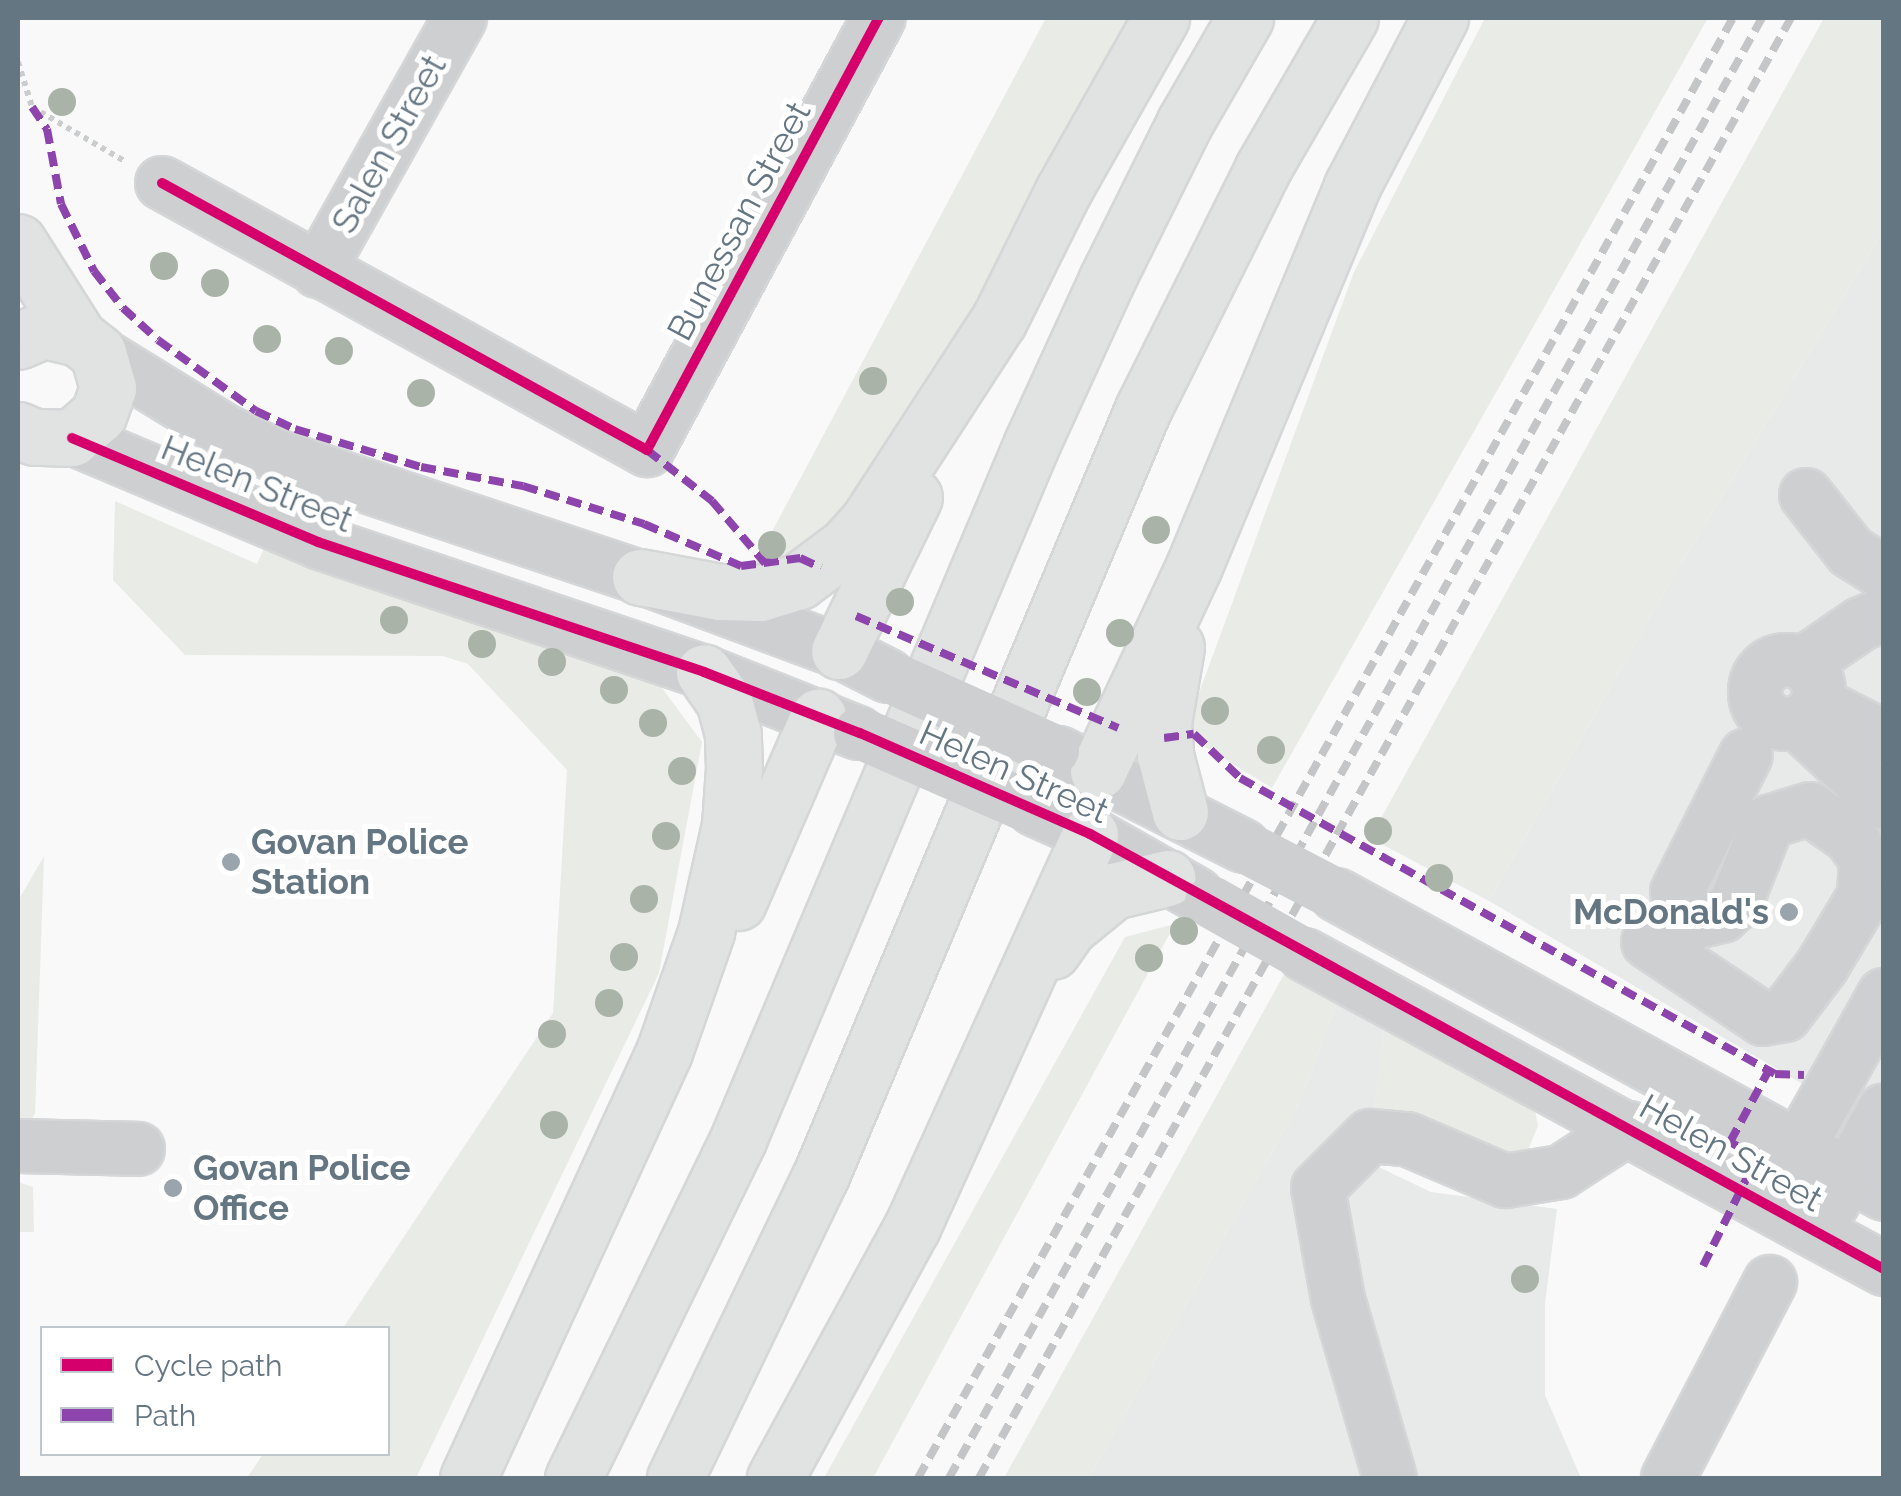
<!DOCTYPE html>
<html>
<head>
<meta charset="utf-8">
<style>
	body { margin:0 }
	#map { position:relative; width:1901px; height:1496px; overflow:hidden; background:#f9f9f9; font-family:Raleway,sans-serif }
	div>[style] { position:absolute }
	.built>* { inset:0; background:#e8e9e9 }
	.green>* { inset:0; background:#e8ebe6 }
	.path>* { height:6px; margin-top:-3px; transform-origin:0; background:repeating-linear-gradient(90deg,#cbcccd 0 5px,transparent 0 10px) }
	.roads { filter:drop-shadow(2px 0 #d5d6d7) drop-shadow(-2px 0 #d5d6d7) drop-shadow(0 2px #d5d6d7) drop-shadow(0 -2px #d5d6d7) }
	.minor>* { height:52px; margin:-26px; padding:0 26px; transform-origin:26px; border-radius:26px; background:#cecfd0 }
	.minor>.ring { margin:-26px; padding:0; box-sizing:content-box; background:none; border:52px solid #cecfd0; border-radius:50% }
	.major>* { height:55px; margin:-27.5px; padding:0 27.5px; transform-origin:27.5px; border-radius:27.5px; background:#e1e2e2 }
	.highway>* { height:55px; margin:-27.5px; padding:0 27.5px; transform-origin:27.5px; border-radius:27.5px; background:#e1e2e2 }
	.rail>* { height:8px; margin-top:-4px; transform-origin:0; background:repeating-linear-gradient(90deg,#c3c5c6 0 15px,transparent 0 23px) }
	.minor-bridge>* { height:52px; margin:-26px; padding:0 26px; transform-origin:26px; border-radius:26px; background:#cecfd0 }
	.quiet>* { height:8px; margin-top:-4px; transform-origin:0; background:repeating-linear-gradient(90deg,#8e44ad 0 15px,transparent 0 23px) }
	.cycleway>* { height:10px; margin:-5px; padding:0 5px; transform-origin:5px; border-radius:5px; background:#d6006c }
	.trees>* { width:28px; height:28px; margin:-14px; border-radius:50%; background:#a9b3a7 }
	.dots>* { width:28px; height:28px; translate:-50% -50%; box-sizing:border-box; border:5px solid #fff; border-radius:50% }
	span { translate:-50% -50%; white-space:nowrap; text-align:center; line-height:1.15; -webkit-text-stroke:10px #fff; paint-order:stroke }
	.street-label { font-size:35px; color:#657683 }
	.poi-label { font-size:35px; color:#657683; font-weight:700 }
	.left { translate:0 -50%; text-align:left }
	.right { translate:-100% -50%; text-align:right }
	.frame { position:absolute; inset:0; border:20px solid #657683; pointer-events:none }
	.legend { position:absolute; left:40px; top:1326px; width:350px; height:130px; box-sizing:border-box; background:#fff; border:2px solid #c1c8cd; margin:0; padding:12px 18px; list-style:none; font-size:30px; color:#657683 }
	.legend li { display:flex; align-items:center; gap:20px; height:50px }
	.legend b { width:50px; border:2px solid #c1c8cd }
</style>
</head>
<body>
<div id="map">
	<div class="built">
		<i style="clip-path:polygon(1883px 232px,1883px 1131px,1489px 901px,1674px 575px)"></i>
		<i style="clip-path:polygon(1341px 992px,1385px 1018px,1368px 1162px,1431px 1192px,1557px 1209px,1545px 1304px,1545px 1395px,1581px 1478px,1089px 1478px,1300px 1102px)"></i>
	</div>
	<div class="green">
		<i style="clip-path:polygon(1046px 18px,1134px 18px,928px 403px,829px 534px,752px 569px)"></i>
		<i style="clip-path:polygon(1485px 18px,1708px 18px,1272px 788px,1189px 737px,1192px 712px,1354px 272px)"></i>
		<i style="clip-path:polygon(1824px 18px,1883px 18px,1883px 232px,1674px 575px,1489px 901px,1370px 838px)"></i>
		<i style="clip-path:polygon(115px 501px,257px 564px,265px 546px,656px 680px,702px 742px,659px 973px,416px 1478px,247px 1478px,263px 1454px,388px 1454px,388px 1328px,343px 1328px,553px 1013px,567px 770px,468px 664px,443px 656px,185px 655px,113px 580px)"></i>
		<i style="clip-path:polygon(44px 856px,35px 1114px,25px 1128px,18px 1125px,18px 901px)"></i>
		<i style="clip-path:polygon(1175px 924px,873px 1478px,824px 1478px,1125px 937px)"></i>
		<i style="clip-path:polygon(1287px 969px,1341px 992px,1300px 1102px,1089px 1478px,1004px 1478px)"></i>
		<i style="clip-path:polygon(1385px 1018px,1533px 1101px,1538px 1126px,1528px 1150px,1517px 1158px,1373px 1118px)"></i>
		<i style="clip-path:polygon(18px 1182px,33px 1187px,34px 1232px,18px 1232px)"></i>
	</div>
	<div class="path">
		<i style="left:18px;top:62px;width:47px;rotate:72.7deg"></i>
		<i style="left:32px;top:107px;width:109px;rotate:30.3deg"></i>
	</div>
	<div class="roads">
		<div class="minor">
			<i style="left:162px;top:183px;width:554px;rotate:28.83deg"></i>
			<i style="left:647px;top:450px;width:490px;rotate:-61.8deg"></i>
			<i style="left:318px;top:271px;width:290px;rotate:-60.7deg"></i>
			<i style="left:98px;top:353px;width:149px;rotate:31.6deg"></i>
			<i style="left:225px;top:431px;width:57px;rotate:26.1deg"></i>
			<i style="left:276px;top:456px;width:384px;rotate:18.4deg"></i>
			<i style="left:640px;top:577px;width:212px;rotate:20.4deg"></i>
			<i style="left:839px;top:651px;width:55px;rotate:27deg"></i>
			<i style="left:72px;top:438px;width:267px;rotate:22.9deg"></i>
			<i style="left:318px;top:542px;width:407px;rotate:18.6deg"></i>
			<i style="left:704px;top:672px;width:166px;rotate:21.6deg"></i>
			<i style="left:1806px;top:495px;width:73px;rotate:51.7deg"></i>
			<i style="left:1851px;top:552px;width:39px;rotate:32deg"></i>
			<i class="ring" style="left:1755px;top:660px;width:12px;height:12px"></i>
			<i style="left:1804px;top:663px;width:69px;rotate:-34.4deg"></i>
			<i style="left:1861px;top:624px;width:25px;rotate:-23deg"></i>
			<i style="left:1817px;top:703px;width:75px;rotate:26.9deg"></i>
			<i style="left:1798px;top:723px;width:117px;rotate:42.9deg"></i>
			<i style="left:1059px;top:753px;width:206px;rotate:26.8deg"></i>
			<i style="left:1034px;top:809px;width:61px;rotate:24.1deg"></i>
			<i style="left:1090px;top:834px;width:122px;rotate:29.5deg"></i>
			<i style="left:1337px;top:895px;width:623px;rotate:28.66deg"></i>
			<i style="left:1648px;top:942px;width:138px;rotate:33.8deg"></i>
			<i style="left:1763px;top:1019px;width:22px;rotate:-10deg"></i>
			<i style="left:1785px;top:1015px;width:61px;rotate:-52.9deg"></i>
			<i style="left:1822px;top:966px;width:82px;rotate:-59deg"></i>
			<i style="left:1864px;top:896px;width:37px;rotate:-87deg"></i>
			<i style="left:1866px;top:859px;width:29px;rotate:-126deg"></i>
			<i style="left:1849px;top:836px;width:47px;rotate:-145.3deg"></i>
			<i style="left:1810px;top:809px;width:44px;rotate:162.8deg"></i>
			<i style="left:1768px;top:822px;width:87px;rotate:111.6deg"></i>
			<i style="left:1736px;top:903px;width:19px;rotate:137deg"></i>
			<i style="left:1722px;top:916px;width:26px;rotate:167deg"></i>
			<i style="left:1697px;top:922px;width:16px;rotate:-142deg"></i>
			<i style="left:1684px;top:912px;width:21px;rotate:-109deg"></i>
			<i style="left:1677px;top:892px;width:153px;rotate:-63.3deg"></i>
			<i style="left:1305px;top:955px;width:659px;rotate:28.47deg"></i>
			<i style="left:18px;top:1146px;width:120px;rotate:1.4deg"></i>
			<i style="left:1782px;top:1177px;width:209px;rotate:-60.7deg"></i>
			<i style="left:1832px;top:1204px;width:107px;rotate:-61deg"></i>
			<i style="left:1390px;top:1478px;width:186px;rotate:-106.2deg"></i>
			<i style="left:1338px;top:1299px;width:113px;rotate:-100.2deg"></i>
			<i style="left:1318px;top:1188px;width:74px;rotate:-45deg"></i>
			<i style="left:1370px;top:1136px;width:37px;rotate:5deg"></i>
			<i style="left:1407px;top:1139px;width:107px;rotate:23.2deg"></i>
			<i style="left:1505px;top:1181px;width:57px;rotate:-9.1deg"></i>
			<i style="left:1561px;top:1172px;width:81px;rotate:-32.9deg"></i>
			<i style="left:1668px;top:1478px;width:221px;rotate:-62.5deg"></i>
		</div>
		<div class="major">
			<i style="left:18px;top:242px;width:114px;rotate:57.6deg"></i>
			<i style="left:18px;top:341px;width:28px;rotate:-23deg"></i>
			<i style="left:44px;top:330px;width:36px;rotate:13deg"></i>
			<i style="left:79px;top:338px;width:24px;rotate:38deg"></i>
			<i style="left:98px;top:353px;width:36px;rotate:74deg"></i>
			<i style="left:108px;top:388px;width:29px;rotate:110deg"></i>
			<i style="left:98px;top:415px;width:35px;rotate:139deg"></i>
			<i style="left:72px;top:438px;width:38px;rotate:-178deg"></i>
			<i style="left:34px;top:437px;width:17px;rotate:-156deg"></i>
		</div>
		<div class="highway">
			<i style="left:640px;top:577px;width:81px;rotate:10.6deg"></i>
			<i style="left:720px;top:592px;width:40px;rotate:1.4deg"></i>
			<i style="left:760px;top:593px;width:41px;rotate:-17.1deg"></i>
			<i style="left:799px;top:581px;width:59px;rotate:-36.7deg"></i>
			<i style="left:846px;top:546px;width:31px;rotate:-48deg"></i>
			<i style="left:867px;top:523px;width:242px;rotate:-57deg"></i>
			<i style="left:999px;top:320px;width:144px;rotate:-63.6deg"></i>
			<i style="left:1063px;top:191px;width:199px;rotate:-60.5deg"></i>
			<i style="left:1176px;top:647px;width:77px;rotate:99.7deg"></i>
			<i style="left:1163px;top:723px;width:32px;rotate:86deg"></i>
			<i style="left:1165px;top:755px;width:59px;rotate:75.3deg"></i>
			<i style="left:839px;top:651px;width:171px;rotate:-64deg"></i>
			<i style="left:1098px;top:771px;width:226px;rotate:-64.9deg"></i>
			<i style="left:1194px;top:566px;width:412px;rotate:-67.4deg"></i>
			<i style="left:1352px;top:186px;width:190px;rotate:-62.4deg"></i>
			<i style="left:738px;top:902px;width:202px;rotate:-66.6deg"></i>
			<i style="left:1052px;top:951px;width:29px;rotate:-55deg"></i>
			<i style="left:1069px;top:927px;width:57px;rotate:-39.3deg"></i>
			<i style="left:1113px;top:891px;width:56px;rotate:-13.5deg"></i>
			<i style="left:468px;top:1478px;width:469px;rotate:-65.3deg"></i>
			<i style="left:664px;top:1052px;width:127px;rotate:-70.7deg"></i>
			<i style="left:706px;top:932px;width:110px;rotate:-77.4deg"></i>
			<i style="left:730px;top:825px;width:57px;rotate:-86deg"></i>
			<i style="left:734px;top:768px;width:34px;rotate:-92deg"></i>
			<i style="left:733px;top:734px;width:34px;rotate:-105deg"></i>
			<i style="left:724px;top:701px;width:35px;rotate:-125deg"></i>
			<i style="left:573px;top:1478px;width:379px;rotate:-64deg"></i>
			<i style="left:739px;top:1137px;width:753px;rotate:-67.11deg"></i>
			<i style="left:1032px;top:443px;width:180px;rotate:-65.4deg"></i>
			<i style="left:1107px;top:279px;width:175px;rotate:-63.6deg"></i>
			<i style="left:1185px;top:122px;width:120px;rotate:-60deg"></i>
			<i style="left:675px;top:1478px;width:336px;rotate:-64.3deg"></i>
			<i style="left:821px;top:1175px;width:831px;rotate:-67.2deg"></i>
			<i style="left:1143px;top:409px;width:269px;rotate:-63.5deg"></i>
			<i style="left:1263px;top:168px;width:173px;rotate:-59.9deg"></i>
			<i style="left:775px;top:1478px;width:286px;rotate:-61.4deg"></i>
			<i style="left:912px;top:1227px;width:431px;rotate:-65.6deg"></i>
		</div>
	</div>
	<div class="rail">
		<i style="left:918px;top:1478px;width:1672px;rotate:-60.83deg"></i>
		<i style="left:949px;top:1478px;width:1671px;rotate:-60.89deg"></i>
		<i style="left:979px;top:1478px;width:1671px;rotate:-60.92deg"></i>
	</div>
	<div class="minor-bridge">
		<i style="left:888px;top:676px;width:181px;rotate:24.2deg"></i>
		<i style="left:860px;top:733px;width:190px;rotate:23.6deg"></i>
		<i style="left:1243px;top:846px;width:106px;rotate:27.5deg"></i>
		<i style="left:1211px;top:902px;width:108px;rotate:29.4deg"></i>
	</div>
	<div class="quiet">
		<i style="left:32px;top:107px;width:27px;rotate:56deg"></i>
		<i style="left:47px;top:129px;width:76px;rotate:79.4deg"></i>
		<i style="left:61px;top:204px;width:75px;rotate:63.8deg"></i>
		<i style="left:94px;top:271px;width:47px;rotate:51.9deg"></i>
		<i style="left:123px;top:308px;width:47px;rotate:42.4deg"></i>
		<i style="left:158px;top:340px;width:121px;rotate:35.9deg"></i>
		<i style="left:256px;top:411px;width:43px;rotate:24.8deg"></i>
		<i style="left:295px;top:429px;width:132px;rotate:16.8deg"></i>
		<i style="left:421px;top:467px;width:104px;rotate:10.6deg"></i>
		<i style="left:523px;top:486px;width:127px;rotate:17.4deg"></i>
		<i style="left:644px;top:524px;width:106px;rotate:23.4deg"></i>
		<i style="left:741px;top:566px;width:60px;rotate:-7.7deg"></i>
		<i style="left:800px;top:558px;width:23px;rotate:25deg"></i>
		<i style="left:647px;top:450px;width:83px;rotate:38.1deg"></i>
		<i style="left:712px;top:501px;width:82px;rotate:49.5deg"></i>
		<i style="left:856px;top:616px;width:285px;rotate:23.1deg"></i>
		<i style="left:1164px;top:738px;width:30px;rotate:-8deg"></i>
		<i style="left:1194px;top:734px;width:64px;rotate:43.7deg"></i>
		<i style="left:1240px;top:778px;width:611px;rotate:28.95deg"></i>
		<i style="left:1775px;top:1074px;width:29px;rotate:2deg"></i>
		<i style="left:1703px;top:1266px;width:122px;rotate:-63.6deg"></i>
		<i style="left:1757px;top:1157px;width:31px;rotate:-151deg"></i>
		<i style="left:1730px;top:1142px;width:82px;rotate:-61.6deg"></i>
	</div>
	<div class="cycleway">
		<i style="left:162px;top:183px;width:554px;rotate:28.83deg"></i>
		<i style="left:647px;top:450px;width:490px;rotate:-61.8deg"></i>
		<i style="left:72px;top:438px;width:267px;rotate:22.9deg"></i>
		<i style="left:318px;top:542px;width:407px;rotate:18.6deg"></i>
		<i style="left:704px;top:672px;width:168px;rotate:21.4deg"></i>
		<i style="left:860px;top:733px;width:251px;rotate:23.7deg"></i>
		<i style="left:1090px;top:834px;width:905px;rotate:28.72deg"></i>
	</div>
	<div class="trees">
		<i style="left:62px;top:102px"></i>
		<i style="left:164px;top:266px"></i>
		<i style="left:215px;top:283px"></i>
		<i style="left:267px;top:339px"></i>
		<i style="left:339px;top:351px"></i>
		<i style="left:873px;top:381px"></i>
		<i style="left:421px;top:393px"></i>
		<i style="left:1156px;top:530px"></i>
		<i style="left:772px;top:545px"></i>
		<i style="left:900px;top:602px"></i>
		<i style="left:394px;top:620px"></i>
		<i style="left:1120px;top:633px"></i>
		<i style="left:482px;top:644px"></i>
		<i style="left:552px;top:662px"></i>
		<i style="left:614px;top:690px"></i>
		<i style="left:1087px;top:692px"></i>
		<i style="left:1215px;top:711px"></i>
		<i style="left:653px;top:723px"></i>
		<i style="left:1271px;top:750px"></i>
		<i style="left:682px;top:771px"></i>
		<i style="left:1378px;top:831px"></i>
		<i style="left:666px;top:836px"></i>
		<i style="left:1439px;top:878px"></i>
		<i style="left:644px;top:899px"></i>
		<i style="left:1184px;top:931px"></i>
		<i style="left:624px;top:957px"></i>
		<i style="left:1149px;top:958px"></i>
		<i style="left:609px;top:1003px"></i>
		<i style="left:552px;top:1034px"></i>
		<i style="left:554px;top:1125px"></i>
		<i style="left:1525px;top:1279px"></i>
	</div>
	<div class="dots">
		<i style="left:231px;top:862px;background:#99a4ac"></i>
		<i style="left:1789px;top:912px;background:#99a4ac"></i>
		<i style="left:173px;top:1188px;background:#99a4ac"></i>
	</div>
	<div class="street-label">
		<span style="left:389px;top:144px;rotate:-61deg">Salen Street</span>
		<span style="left:739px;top:221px;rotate:-62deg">Bunessan Street</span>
		<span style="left:257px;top:484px;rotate:22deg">Helen Street</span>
		<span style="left:1014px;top:772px;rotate:24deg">Helen Street</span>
		<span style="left:1731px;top:1153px;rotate:29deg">Helen Street</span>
	</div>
	<div class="poi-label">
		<span class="left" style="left:251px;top:862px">Govan Police<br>Station</span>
		<span class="right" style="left:1769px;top:912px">McDonald's</span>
		<span class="left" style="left:193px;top:1188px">Govan Police<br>Office</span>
	</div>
	<div class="frame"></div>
	<ul class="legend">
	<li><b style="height:12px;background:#d6006c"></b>Cycle path</li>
	<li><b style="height:12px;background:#8e44ad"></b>Path</li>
	</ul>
</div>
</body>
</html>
